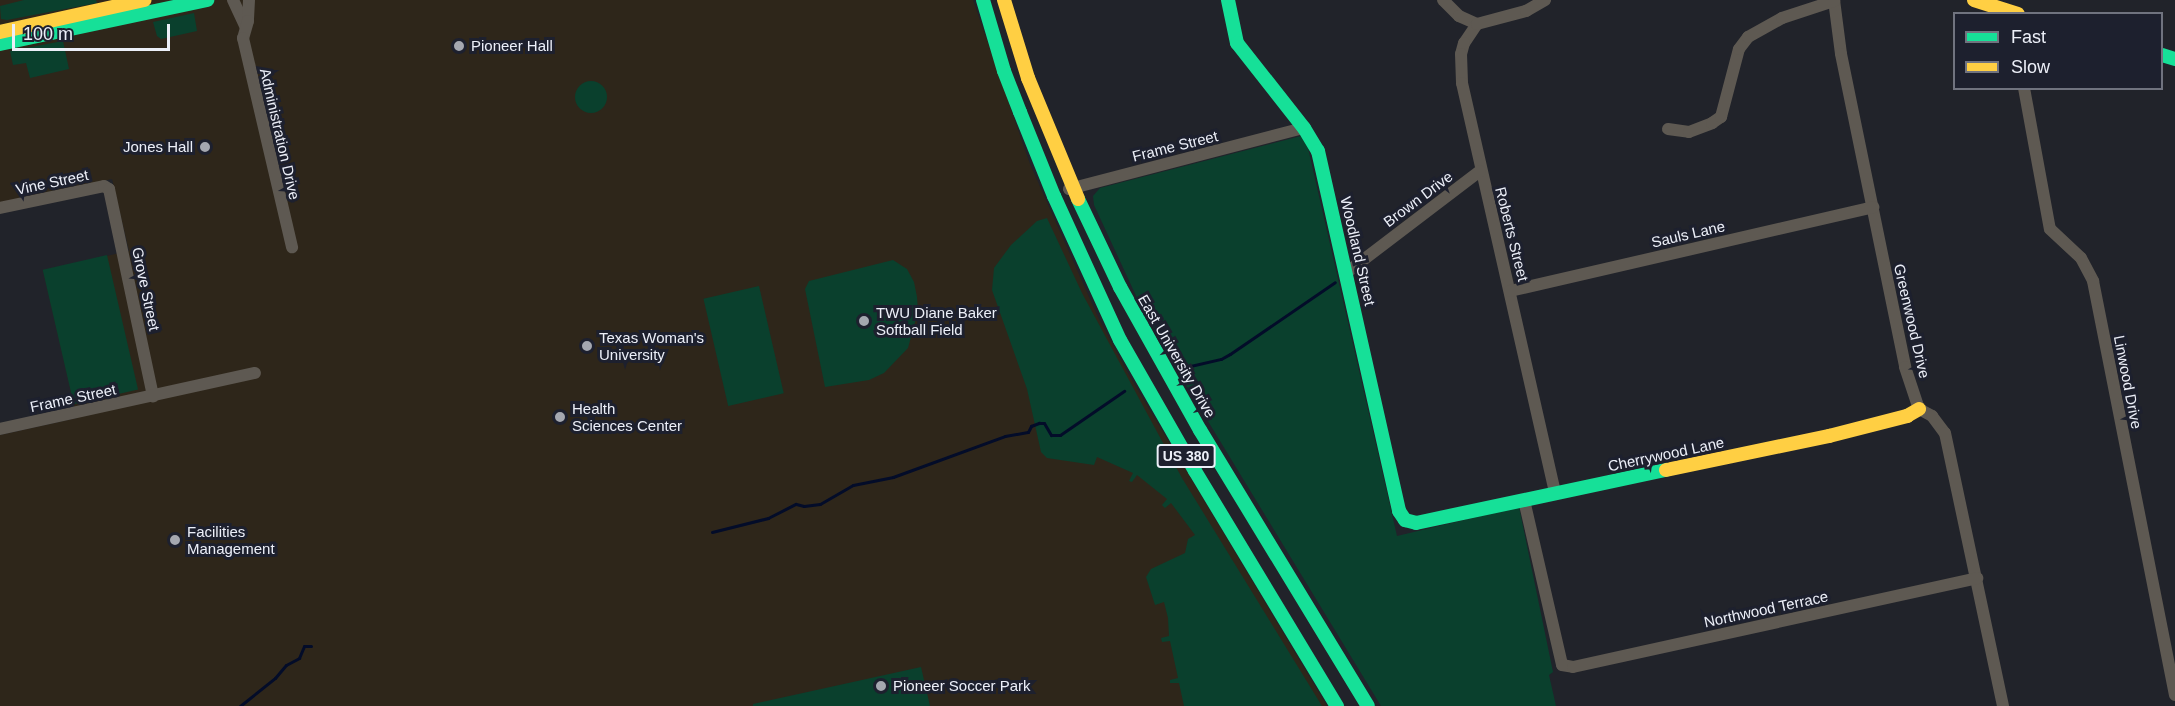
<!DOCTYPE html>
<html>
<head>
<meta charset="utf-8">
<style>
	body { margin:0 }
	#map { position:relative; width:2175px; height:706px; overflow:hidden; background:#21232a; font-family:Arial,sans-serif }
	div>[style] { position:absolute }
	.education>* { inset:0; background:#2e261a }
	.green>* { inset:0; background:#0a402d; transform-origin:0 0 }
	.round { border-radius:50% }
	.stream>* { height:3px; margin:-1.5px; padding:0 1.5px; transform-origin:1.5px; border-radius:1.5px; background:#030c29 }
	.street>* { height:12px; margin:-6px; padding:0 6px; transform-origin:6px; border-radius:6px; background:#5e5952 }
	.fast>* { height:14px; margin:-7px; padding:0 7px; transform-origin:7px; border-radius:7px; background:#16e098 }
	.slow>* { height:14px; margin:-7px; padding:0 7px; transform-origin:7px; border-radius:7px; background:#ffcf43 }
	.dots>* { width:16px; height:16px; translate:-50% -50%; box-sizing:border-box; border:3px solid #1d202e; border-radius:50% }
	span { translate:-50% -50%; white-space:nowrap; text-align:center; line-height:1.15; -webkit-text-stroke:6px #1d202e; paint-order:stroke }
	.shield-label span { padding:2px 4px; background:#1d202e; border:2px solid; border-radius:4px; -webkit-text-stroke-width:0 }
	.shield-label { font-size:14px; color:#eceff8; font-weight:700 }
	.poi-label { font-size:15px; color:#eceff8 }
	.left { translate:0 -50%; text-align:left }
	.right { translate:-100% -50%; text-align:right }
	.street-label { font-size:15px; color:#eceff8 }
	.legend { position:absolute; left:1953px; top:12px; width:210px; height:78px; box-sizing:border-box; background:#1d202e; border:2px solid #70737f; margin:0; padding:8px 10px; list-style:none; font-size:18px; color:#eceff8 }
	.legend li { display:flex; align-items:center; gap:12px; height:30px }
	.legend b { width:30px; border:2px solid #70737f }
	.scale { position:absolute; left:12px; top:24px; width:158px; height:27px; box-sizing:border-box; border:3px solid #eceff8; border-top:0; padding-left:8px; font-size:18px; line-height:21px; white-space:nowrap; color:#eceff8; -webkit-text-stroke:4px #1d202e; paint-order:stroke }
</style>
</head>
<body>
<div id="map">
	<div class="education">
		<i style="clip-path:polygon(0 0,973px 0,1030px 164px,1098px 317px,1129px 375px,1327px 706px,0 706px,0 435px,77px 418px,43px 270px,129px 251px,112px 179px,0 204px)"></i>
	</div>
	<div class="green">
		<i style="clip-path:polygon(24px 0,96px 0,97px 3px,7px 20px,1px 19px,0 6px)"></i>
		<i style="clip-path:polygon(194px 13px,197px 31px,161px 39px,157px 36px,153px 22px)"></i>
		<i style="clip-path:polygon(63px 41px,69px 69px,30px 78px,26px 63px,13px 65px,10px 51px)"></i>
		<i class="round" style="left:575px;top:81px;width:32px;height:32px"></i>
		<i style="clip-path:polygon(1305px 135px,1397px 536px,1519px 507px,1553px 672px,1549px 675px,1556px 706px,1381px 706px,1186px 385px,1138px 300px,1094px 205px,1093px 196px,1100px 188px)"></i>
		<i style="clip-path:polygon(1047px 218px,1082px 293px,1182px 478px,1322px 706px,1184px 706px,1179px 683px,1170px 683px,1170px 680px,1178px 678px,1170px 641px,1162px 642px,1161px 638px,1169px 636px,1168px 618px,1164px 602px,1155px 605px,1146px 577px,1151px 569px,1185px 553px,1188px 539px,1195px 535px,1171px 503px,1165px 508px,1162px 505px,1167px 499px,1137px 475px,1132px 482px,1129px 481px,1133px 473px,1097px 457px,1094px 465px,1047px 458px,1041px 452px,1027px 389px,992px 290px,994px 268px,1011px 245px,1037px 221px)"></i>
		<i style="left:107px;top:255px;width:138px;height:66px;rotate:77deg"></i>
		<i style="clip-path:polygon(893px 260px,907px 269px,914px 282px,917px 297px,918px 311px,908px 348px,884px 373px,869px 380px,825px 387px,805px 289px,809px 281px)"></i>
		<i style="left:759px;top:286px;width:110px;height:57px;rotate:77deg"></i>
		<i style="clip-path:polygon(921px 667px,930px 706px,753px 706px,753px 704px)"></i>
	</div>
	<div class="stream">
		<i style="left:1186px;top:367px;width:36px;rotate:-13deg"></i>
		<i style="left:1221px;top:359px;width:10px;rotate:-29deg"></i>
		<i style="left:1230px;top:354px;width:127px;rotate:-34.4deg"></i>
		<i style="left:712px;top:532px;width:58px;rotate:-14deg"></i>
		<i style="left:768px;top:518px;width:31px;rotate:-27deg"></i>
		<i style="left:796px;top:504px;width:8px;rotate:14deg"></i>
		<i style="left:804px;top:506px;width:16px;rotate:-7deg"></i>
		<i style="left:820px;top:504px;width:38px;rotate:-30deg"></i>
		<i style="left:853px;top:485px;width:41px;rotate:-11.3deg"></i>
		<i style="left:893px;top:477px;width:119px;rotate:-20.1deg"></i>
		<i style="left:1005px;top:436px;width:23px;rotate:-10deg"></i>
		<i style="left:1028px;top:432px;width:7px;rotate:-63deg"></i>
		<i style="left:1031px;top:426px;width:9px;rotate:-21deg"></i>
		<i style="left:1039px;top:423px;width:5px"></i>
		<i style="left:1044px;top:423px;width:14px;rotate:60deg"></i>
		<i style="left:1051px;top:435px;width:9px"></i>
		<i style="left:1060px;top:435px;width:78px;rotate:-34.5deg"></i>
		<i style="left:240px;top:706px;width:45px;rotate:-38.7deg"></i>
		<i style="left:275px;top:678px;width:17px;rotate:-50deg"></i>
		<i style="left:286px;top:665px;width:15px;rotate:-28deg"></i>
		<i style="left:299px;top:658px;width:13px;rotate:-67deg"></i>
		<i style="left:304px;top:646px;width:7px"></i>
	</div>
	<div class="street">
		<i style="left:233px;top:0;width:29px;rotate:65deg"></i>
		<i style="left:249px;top:0;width:21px;rotate:93deg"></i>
		<i style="left:248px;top:21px;width:18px;rotate:106deg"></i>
		<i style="left:243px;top:38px;width:215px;rotate:76.8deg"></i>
		<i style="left:1443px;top:0;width:23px;rotate:45deg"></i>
		<i style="left:1459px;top:16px;width:20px;rotate:24deg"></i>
		<i style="left:1834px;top:0;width:54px;rotate:82.6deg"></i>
		<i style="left:1841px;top:54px;width:319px;rotate:78.4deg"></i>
		<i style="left:1905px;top:367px;width:44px;rotate:71.6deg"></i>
		<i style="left:1919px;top:409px;width:15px;rotate:28deg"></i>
		<i style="left:1932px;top:416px;width:21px;rotate:53deg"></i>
		<i style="left:1945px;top:433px;width:279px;rotate:78deg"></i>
		<i style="left:1477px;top:24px;width:23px;rotate:124deg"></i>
		<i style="left:1464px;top:43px;width:11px;rotate:105deg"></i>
		<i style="left:1461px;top:54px;width:29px;rotate:88deg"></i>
		<i style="left:1462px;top:83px;width:421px;rotate:77.2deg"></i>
		<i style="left:1477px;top:24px;width:51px;rotate:-14.9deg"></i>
		<i style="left:1526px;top:11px;width:22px;rotate:-30deg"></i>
		<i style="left:2024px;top:88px;width:143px;rotate:79.6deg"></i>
		<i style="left:2050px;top:229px;width:42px;rotate:43.1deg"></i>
		<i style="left:2081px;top:258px;width:26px;rotate:62deg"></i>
		<i style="left:2093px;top:281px;width:422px;rotate:78.8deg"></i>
		<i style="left:1668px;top:129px;width:21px;rotate:8deg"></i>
		<i style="left:1689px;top:132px;width:25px;rotate:-21deg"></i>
		<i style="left:1712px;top:123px;width:11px;rotate:-34deg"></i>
		<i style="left:1721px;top:117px;width:70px;rotate:-75.2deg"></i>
		<i style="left:1739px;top:49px;width:15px;rotate:-53deg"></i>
		<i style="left:1748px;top:37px;width:39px;rotate:-29deg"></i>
		<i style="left:1782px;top:18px;width:55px;rotate:-18.1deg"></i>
		<i style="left:1069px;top:189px;width:243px;rotate:-14.6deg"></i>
		<i style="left:0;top:208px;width:106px;rotate:-11.9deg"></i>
		<i style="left:104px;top:186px;width:6px;rotate:31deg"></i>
		<i style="left:109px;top:189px;width:212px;rotate:78deg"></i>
		<i style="left:1346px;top:273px;width:168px;rotate:-37.3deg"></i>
		<i style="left:1510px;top:291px;width:373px;rotate:-13deg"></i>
		<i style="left:0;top:429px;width:261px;rotate:-12.4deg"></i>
		<i style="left:1524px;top:500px;width:169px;rotate:77deg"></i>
		<i style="left:1562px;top:665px;width:11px;rotate:10deg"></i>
		<i style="left:1573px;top:667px;width:414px;rotate:-12.4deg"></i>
	</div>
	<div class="fast">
		<i style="left:983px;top:0;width:74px;rotate:73.5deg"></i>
		<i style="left:1004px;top:71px;width:44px;rotate:68.7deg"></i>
		<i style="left:1020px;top:112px;width:91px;rotate:68deg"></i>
		<i style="left:1054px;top:196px;width:158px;rotate:65.4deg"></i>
		<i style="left:1120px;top:340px;width:151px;rotate:60.2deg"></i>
		<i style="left:1195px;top:471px;width:275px;rotate:58.9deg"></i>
		<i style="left:1228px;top:0;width:44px;rotate:78.2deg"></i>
		<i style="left:1237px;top:43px;width:108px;rotate:51.8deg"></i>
		<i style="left:1304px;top:128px;width:27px;rotate:59deg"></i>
		<i style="left:1318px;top:151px;width:369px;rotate:77.3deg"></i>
		<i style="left:1399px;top:511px;width:11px;rotate:56deg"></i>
		<i style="left:1405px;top:520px;width:11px;rotate:15deg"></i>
		<i style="left:1416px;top:523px;width:256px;rotate:-12deg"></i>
		<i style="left:0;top:44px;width:212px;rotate:-12deg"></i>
		<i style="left:2162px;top:55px;width:14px;rotate:17deg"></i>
		<i style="left:1078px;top:199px;width:98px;rotate:64.5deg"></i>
		<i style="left:1120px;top:287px;width:164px;rotate:60.8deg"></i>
		<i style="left:1200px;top:430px;width:323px;rotate:58.7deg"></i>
	</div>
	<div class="slow">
		<i style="left:1004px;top:0;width:82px;rotate:72.9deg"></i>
		<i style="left:1028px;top:78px;width:131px;rotate:67.5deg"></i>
		<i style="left:1974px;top:0;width:46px;rotate:17.7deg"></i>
		<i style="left:0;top:32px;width:148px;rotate:-12.5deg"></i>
		<i style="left:1666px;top:470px;width:167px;rotate:-11.8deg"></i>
		<i style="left:1829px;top:436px;width:81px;rotate:-14.4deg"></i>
		<i style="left:1907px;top:416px;width:14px;rotate:-30deg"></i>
	</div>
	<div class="dots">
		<i style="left:459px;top:46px;background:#a5a8b0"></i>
		<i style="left:205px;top:147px;background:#a5a8b0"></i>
		<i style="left:864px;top:321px;background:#a5a8b0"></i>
		<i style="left:587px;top:346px;background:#a5a8b0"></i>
		<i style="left:560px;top:417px;background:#a5a8b0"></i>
		<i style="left:175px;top:540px;background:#a5a8b0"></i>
		<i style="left:881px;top:686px;background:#a5a8b0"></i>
	</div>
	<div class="shield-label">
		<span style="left:1186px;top:456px">US 380</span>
	</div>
	<div class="poi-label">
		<span class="left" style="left:471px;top:46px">Pioneer Hall</span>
		<span class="right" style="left:193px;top:147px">Jones Hall</span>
		<span class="left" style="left:876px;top:321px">TWU Diane Baker<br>Softball Field</span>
		<span class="left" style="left:599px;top:346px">Texas Woman's<br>University</span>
		<span class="left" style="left:572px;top:417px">Health<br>Sciences Center</span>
		<span class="left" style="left:187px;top:540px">Facilities<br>Management</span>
		<span class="left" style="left:893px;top:686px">Pioneer Soccer Park</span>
	</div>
	<div class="street-label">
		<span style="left:280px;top:134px;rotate:77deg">Administration Drive</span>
		<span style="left:1175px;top:146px;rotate:-14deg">Frame Street</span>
		<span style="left:52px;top:182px;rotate:-12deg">Vine Street</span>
		<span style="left:1418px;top:199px;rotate:-37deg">Brown Drive</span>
		<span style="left:1512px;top:234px;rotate:76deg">Roberts Street</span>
		<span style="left:1688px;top:234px;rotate:-13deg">Sauls Lane</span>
		<span style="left:1358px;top:251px;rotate:77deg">Woodland Street</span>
		<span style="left:146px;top:289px;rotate:78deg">Grove Street</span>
		<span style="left:1912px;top:321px;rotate:77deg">Greenwood Drive</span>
		<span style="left:1177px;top:356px;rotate:60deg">East University Drive</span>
		<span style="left:2128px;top:382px;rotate:79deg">Linwood Drive</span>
		<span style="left:73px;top:398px;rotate:-12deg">Frame Street</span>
		<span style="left:1666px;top:454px;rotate:-12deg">Cherrywood Lane</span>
		<span style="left:1766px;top:609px;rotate:-12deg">Northwood Terrace</span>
	</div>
	<ul class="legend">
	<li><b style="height:8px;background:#16e098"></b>Fast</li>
	<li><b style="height:8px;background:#ffcf43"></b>Slow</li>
	</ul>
	<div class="scale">100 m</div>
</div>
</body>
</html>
